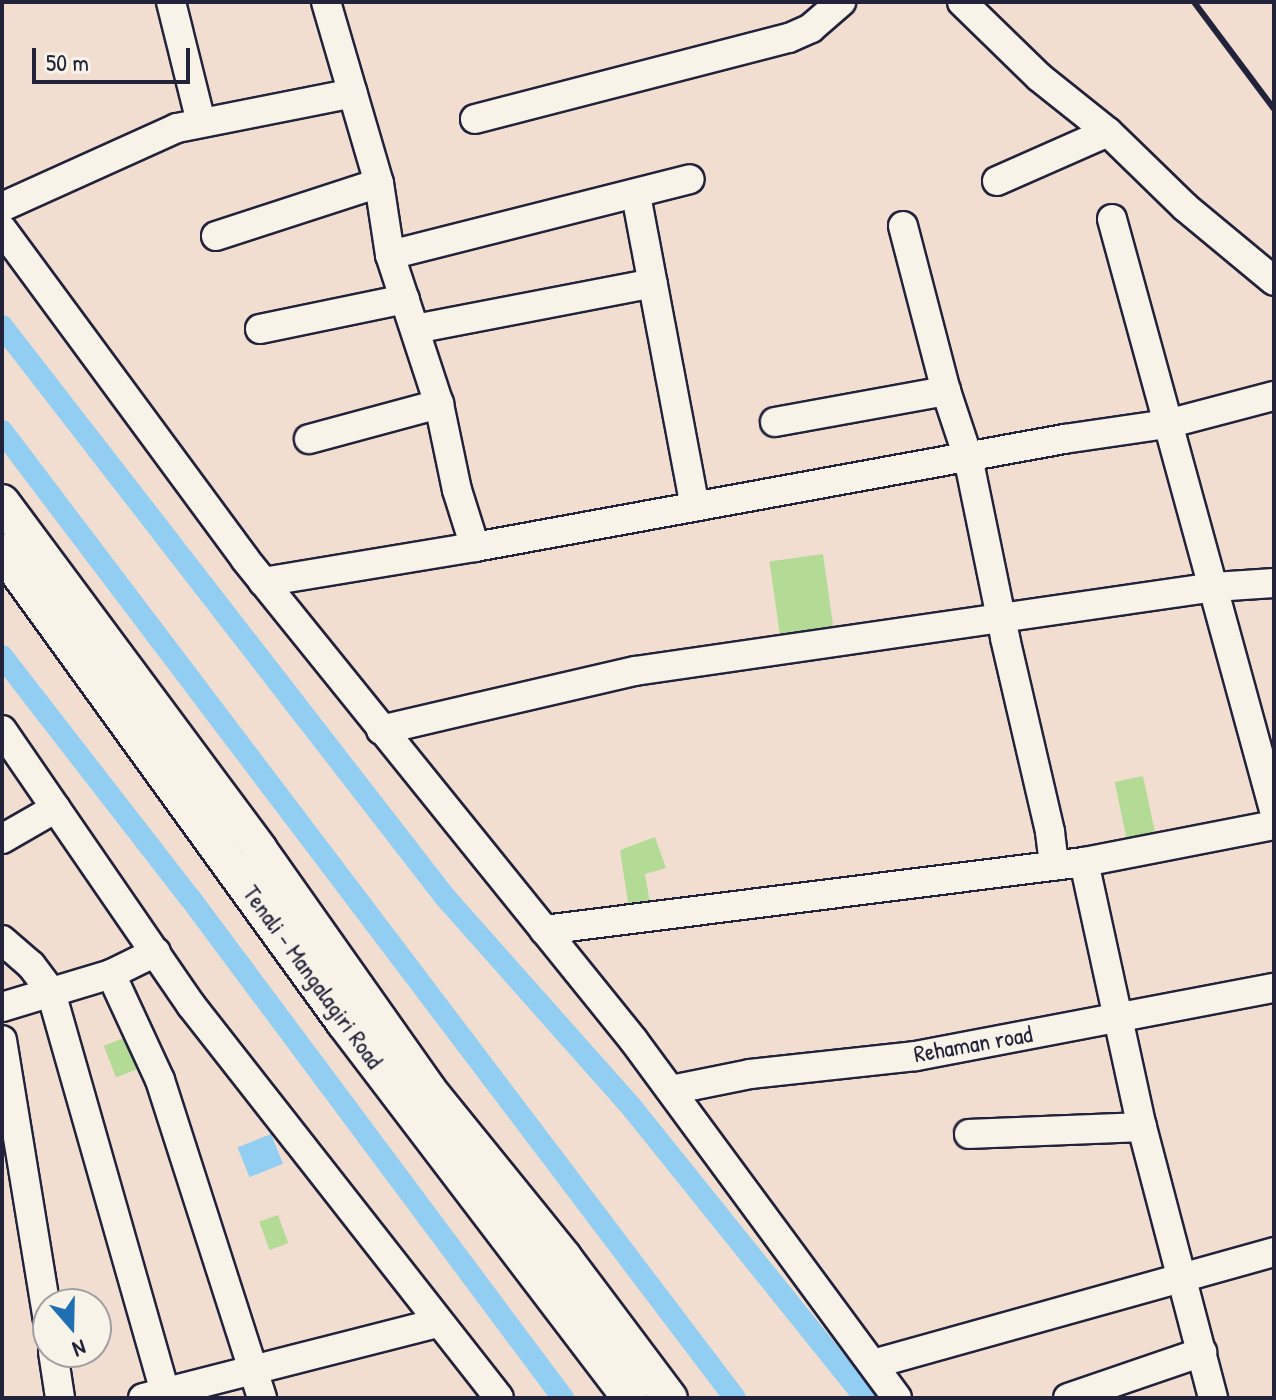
<!DOCTYPE html>
<html>
<head>
<meta charset="utf-8">
<style>
	body { margin:0 }
	#map { position:relative; width:1276px; height:1400px; overflow:hidden; background:#f1ded0; font-family:"Patrick Hand",sans-serif }
	div>[style] { position:absolute }
	.green>* { inset:0; background:#b4db96; transform-origin:0 0 }
	.water>* { inset:0; background:#92cef2; transform-origin:0 0 }
	.canal>* { height:22px; margin:-11px; padding:0 11px; transform-origin:11px; border-radius:11px; background:#92cef2 }
	.roads { filter:drop-shadow(2px 0 #22223b) drop-shadow(-2px 0 #22223b) drop-shadow(0 2px #22223b) drop-shadow(0 -2px #22223b) }
	.minor>* { height:28px; margin:-14px; padding:0 14px; transform-origin:14px; border-radius:14px; background:#f7f3e8 }
	.major>* { height:34px; margin:-17px; padding:0 17px; transform-origin:17px; border-radius:17px; background:#f7f3e8 }
	.rail>* { height:6px; margin:-3px; padding:0 3px; transform-origin:3px; border-radius:3px; background:#22223b }
	span { translate:-50% -50%; white-space:nowrap; text-align:center; line-height:1.15; -webkit-text-stroke:6px #f7f3e8; paint-order:stroke }
	.street-label { font-size:24px; color:#22223b }
	.frame { position:absolute; inset:0; border:4px solid #22223b; pointer-events:none }
	.north { position:absolute; left:32px; top:1288px; width:80px; height:80px; box-sizing:border-box; background:#f7f3e8; border:2px solid #a29fa3; border-radius:50%; rotate:160deg; font-size:22px; font-weight:700; line-height:32px; text-align:center; color:#22223b }
	.north::after { content:''; display:block; margin:auto; width:28px; height:36px; background:#1f6fb2; clip-path:polygon(50% 0,100% 100%,50% 72%,0 100%) }
	.scale { position:absolute; left:32px; top:48px; width:158px; height:36px; box-sizing:border-box; border:4px solid #22223b; border-top:0; padding-left:10px; font-size:24px; line-height:28px; white-space:nowrap; color:#22223b; -webkit-text-stroke:6px #f7f3e8; paint-order:stroke }
</style>
</head>
<body>
<div id="map">
	<div class="green">
		<i style="left:823px;top:554px;width:78px;height:54px;rotate:82deg"></i>
		<i style="left:1143px;top:776px;width:58px;height:29px;rotate:78deg"></i>
		<i style="clip-path:polygon(655px 837px,666px 868px,645px 874px,650px 903px,629px 909px,620px 850px)"></i>
		<i style="left:129px;top:1036px;width:34px;height:27px;rotate:69deg"></i>
		<i style="left:278px;top:1215px;width:30px;height:20px;rotate:70deg"></i>
	</div>
	<div class="water">
		<i style="left:271px;top:1134px;width:32px;height:36px;rotate:68deg"></i>
	</div>
	<div class="canal">
		<i style="left:2px;top:326px;width:723px;rotate:52.19deg"></i>
		<i style="left:445px;top:897px;width:283px;rotate:48.4deg"></i>
		<i style="left:633px;top:1109px;width:371px;rotate:51.2deg"></i>
		<i style="left:2px;top:431px;width:1213px;rotate:52.84deg"></i>
		<i style="left:2px;top:656px;width:306px;rotate:52.2deg"></i>
		<i style="left:190px;top:898px;width:624px;rotate:53.28deg"></i>
	</div>
	<div class="roads">
		<div class="minor">
			<i style="left:171px;top:2px;width:124px;rotate:76deg"></i>
			<i style="left:326px;top:2px;width:189px;rotate:73.7deg"></i>
			<i style="left:379px;top:183px;width:73px;rotate:81.3deg"></i>
			<i style="left:390px;top:255px;width:157px;rotate:71.8deg"></i>
			<i style="left:439px;top:404px;width:88px;rotate:78.2deg"></i>
			<i style="left:457px;top:490px;width:60px;rotate:72.5deg"></i>
			<i style="left:475px;top:547px;width:599px;rotate:-10.39deg"></i>
			<i style="left:1064px;top:439px;width:104px;rotate:-8.3deg"></i>
			<i style="left:1167px;top:424px;width:111px;rotate:-14.7deg"></i>
			<i style="left:962px;top:2px;width:107px;rotate:44.2deg"></i>
			<i style="left:1039px;top:77px;width:88px;rotate:38.6deg"></i>
			<i style="left:1108px;top:132px;width:107px;rotate:44.2deg"></i>
			<i style="left:1185px;top:207px;width:116px;rotate:39.7deg"></i>
			<i style="left:475px;top:119px;width:324px;rotate:-14.5deg"></i>
			<i style="left:789px;top:38px;width:24px;rotate:-24deg"></i>
			<i style="left:811px;top:28px;width:40px;rotate:-41deg"></i>
			<i style="left:997px;top:181px;width:121px;rotate:-23.8deg"></i>
			<i style="left:636px;top:195px;width:317px;rotate:79.3deg"></i>
			<i style="left:2px;top:207px;width:192px;rotate:-24.3deg"></i>
			<i style="left:177px;top:128px;width:179px;rotate:-11.2deg"></i>
			<i style="left:1112px;top:219px;width:613px;rotate:74.67deg"></i>
			<i style="left:903px;top:226px;width:171px;rotate:75.4deg"></i>
			<i style="left:946px;top:391px;width:70px;rotate:71.6deg"></i>
			<i style="left:968px;top:457px;width:185px;rotate:78.4deg"></i>
			<i style="left:1005px;top:638px;width:199px;rotate:76.9deg"></i>
			<i style="left:1050px;top:832px;width:34px;rotate:83deg"></i>
			<i style="left:2px;top:229px;width:410px;rotate:53.6deg"></i>
			<i style="left:245px;top:559px;width:619px;rotate:51.09deg"></i>
			<i style="left:634px;top:1041px;width:443px;rotate:53.6deg"></i>
			<i style="left:216px;top:236px;width:171px;rotate:-18deg"></i>
			<i style="left:390px;top:255px;width:309px;rotate:-14.2deg"></i>
			<i style="left:260px;top:329px;width:148px;rotate:-11.7deg"></i>
			<i style="left:415px;top:329px;width:242px;rotate:-10.9deg"></i>
			<i style="left:775px;top:422px;width:174px;rotate:-10.3deg"></i>
			<i style="left:309px;top:439px;width:135px;rotate:-15.1deg"></i>
			<i style="left:263px;top:582px;width:215px;rotate:-9.4deg"></i>
			<i style="left:2px;top:730px;width:334px;rotate:55.5deg"></i>
			<i style="left:191px;top:1005px;width:499px;rotate:51.9deg"></i>
			<i style="left:381px;top:730px;width:261px;rotate:-13.1deg"></i>
			<i style="left:635px;top:671px;width:585px;rotate:-8.25deg"></i>
			<i style="left:1214px;top:587px;width:60px;rotate:-3.8deg"></i>
			<i style="left:2px;top:839px;width:62px;rotate:-29.9deg"></i>
			<i style="left:1084px;top:862px;width:271px;rotate:77.7deg"></i>
			<i style="left:1142px;top:1127px;width:280px;rotate:75.3deg"></i>
			<i style="left:544px;top:930px;width:544px;rotate:-7.18deg"></i>
			<i style="left:1084px;top:862px;width:194px;rotate:-11deg"></i>
			<i style="left:2px;top:940px;width:38px;rotate:41deg"></i>
			<i style="left:31px;top:965px;width:34px;rotate:53deg"></i>
			<i style="left:51px;top:992px;width:422px;rotate:74.1deg"></i>
			<i style="left:111px;top:974px;width:117px;rotate:65.2deg"></i>
			<i style="left:160px;top:1080px;width:334px;rotate:72.2deg"></i>
			<i style="left:2px;top:1007px;width:114px;rotate:-16.8deg"></i>
			<i style="left:111px;top:974px;width:50px;rotate:-26.1deg"></i>
			<i style="left:2px;top:1040px;width:286px;rotate:80.7deg"></i>
			<i style="left:671px;top:1090px;width:81px;rotate:-11.4deg"></i>
			<i style="left:750px;top:1074px;width:167px;rotate:-6.2deg"></i>
			<i style="left:916px;top:1056px;width:364px;rotate:-10.8deg"></i>
			<i style="left:969px;top:1134px;width:173px;rotate:-2.3deg"></i>
			<i style="left:53px;top:1352px;width:47px;rotate:81.3deg"></i>
			<i style="left:873px;top:1364px;width:416px;rotate:-15.6deg"></i>
			<i style="left:143px;top:1398px;width:304px;rotate:-14.3deg"></i>
			<i style="left:1068px;top:1398px;width:142px;rotate:-18.9deg"></i>
		</div>
		<div class="major">
			<i style="left:2px;top:502px;width:433px;rotate:53.4deg"></i>
			<i style="left:260px;top:850px;width:294px;rotate:54.8deg"></i>
			<i style="left:429px;top:1090px;width:215px;rotate:51deg"></i>
			<i style="left:564px;top:1257px;width:176px;rotate:53.1deg"></i>
			<i style="left:2px;top:551px;width:583px;rotate:54.07deg"></i>
			<i style="left:344px;top:1023px;width:472px;rotate:52.7deg"></i>
		</div>
	</div>
	<div class="rail">
		<i style="left:1194px;top:2px;width:134px;rotate:53.2deg"></i>
	</div>
	<div class="street-label">
		<span style="left:313px;top:977px;rotate:54deg">Tenali - Mangalagiri Road</span>
		<span style="left:973px;top:1044px;rotate:-10deg">Rehaman road</span>
	</div>
	<div class="frame"></div>
	<div class="north">N</div>
	<div class="scale">50 m</div>
</div>
</body>
</html>
